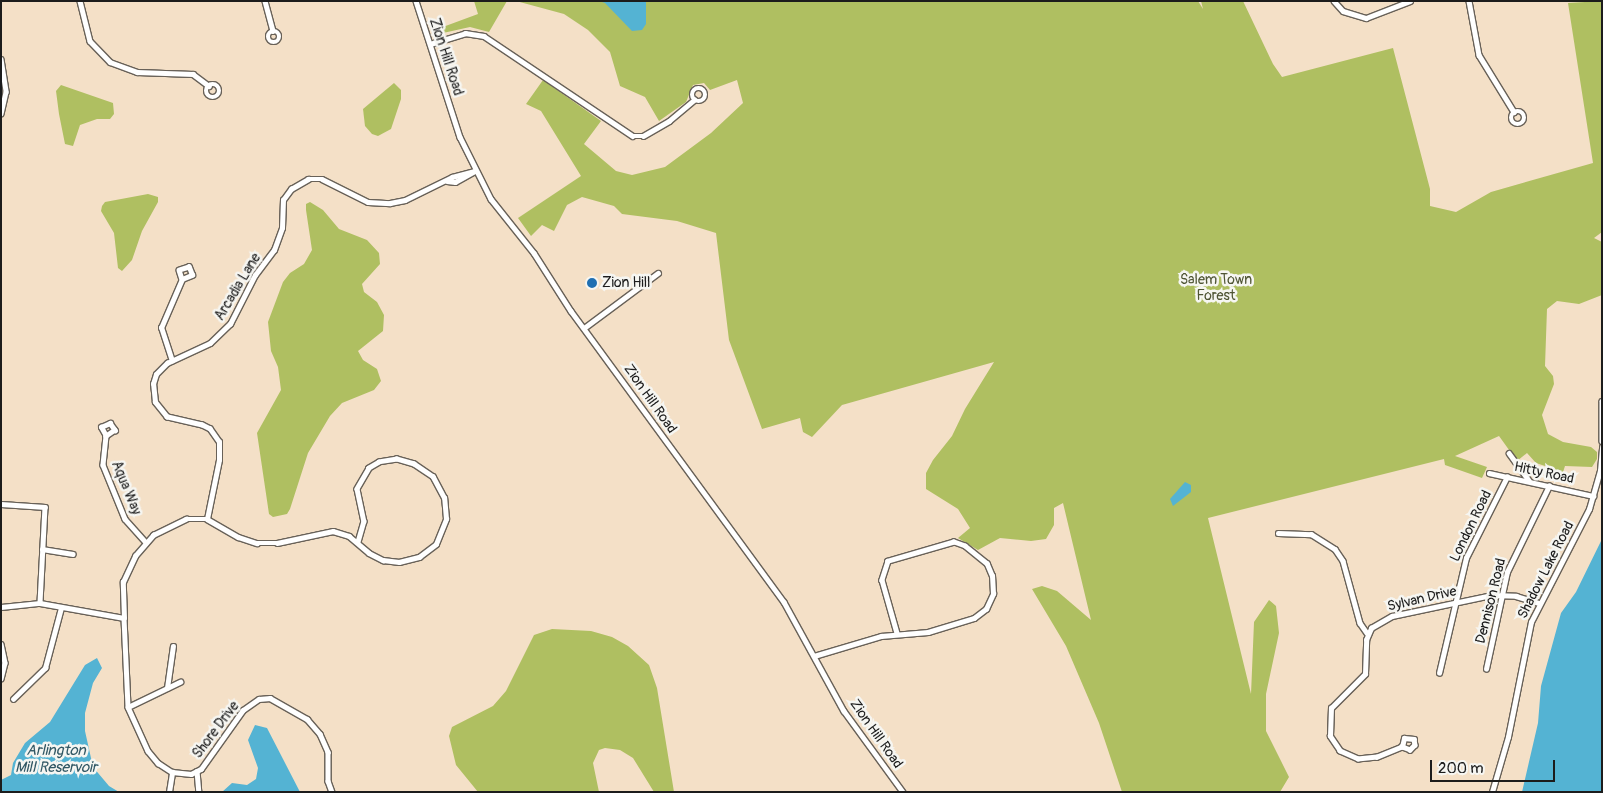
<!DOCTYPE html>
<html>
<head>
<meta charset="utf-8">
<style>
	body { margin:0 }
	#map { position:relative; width:1603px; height:793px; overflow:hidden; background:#f4e0c7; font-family:Pangolin,sans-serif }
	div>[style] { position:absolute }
	.green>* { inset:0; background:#afbf61 }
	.water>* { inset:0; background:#54b3d3 }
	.roads { filter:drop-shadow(1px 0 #686158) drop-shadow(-1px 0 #686158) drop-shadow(0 1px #686158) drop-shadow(0 -1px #686158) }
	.street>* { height:4.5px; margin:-2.25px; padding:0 2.25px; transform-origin:2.25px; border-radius:2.25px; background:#fff }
	.street>.ring { margin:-2.25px; padding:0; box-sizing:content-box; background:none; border:4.5px solid #fff; border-radius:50% }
	.dots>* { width:14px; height:14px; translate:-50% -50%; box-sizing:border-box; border:2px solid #f6f6f2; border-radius:50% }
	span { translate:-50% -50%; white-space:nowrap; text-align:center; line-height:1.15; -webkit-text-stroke:5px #f6f6f2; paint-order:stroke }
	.street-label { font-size:14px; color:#1c1c1c }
	.park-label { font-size:14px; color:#4f5534 }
	.poi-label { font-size:14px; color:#1c1c1c }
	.left { translate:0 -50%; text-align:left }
	.water-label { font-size:15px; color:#325865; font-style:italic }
	.frame { position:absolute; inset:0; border:2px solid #1c1c1c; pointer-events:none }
	.scale { position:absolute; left:1430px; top:760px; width:125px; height:22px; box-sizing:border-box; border:2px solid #1c1c1c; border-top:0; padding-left:6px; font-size:15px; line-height:18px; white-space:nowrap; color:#1c1c1c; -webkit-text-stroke:4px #f6f6f2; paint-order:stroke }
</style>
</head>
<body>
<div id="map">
	<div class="green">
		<i style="clip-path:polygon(474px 1px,507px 1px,489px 32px,470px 27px,434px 35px,432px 31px,478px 14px)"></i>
		<i style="clip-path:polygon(516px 1px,1198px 1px,1203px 9px,1201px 1px,1243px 1px,1273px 64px,1282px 77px,1393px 48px,1430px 189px,1430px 206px,1456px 212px,1491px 192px,1593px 163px,1568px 3px,1602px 1px,1602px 232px,1594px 238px,1602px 242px,1602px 295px,1579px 304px,1557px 301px,1547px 309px,1545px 366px,1553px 376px,1554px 384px,1542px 415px,1548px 434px,1563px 442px,1591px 447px,1597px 452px,1597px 459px,1592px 467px,1565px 466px,1563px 472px,1536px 463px,1527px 453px,1517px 461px,1499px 436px,1455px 456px,1487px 467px,1482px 478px,1445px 465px,1444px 459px,1208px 518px,1251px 694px,1254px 622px,1269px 600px,1276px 606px,1279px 633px,1266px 694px,1266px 731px,1289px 777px,1280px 792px,1122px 792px,1099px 723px,1066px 646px,1032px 589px,1042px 586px,1057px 591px,1091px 620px,1063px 503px,1054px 508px,1054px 525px,1046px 539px,1031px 541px,1000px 538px,978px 550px,958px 538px,970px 528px,958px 509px,926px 489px,926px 473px,933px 460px,952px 436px,965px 409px,994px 362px,842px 405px,812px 437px,803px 432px,800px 418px,762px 429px,729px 340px,716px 233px,677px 221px,622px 214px,614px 206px,582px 197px,567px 205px,554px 231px,542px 225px,531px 236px,518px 218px,581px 176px,541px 111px,526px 104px,543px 80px,601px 121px,584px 144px,616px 171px,632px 175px,665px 167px,711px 133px,743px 103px,737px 80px,710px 90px,704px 83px,693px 85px,686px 102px,659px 121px,645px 97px,620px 86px,610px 52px,588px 30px,564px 14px)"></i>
		<i style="clip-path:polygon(394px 83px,401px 90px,401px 99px,391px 129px,378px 136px,372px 134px,365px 126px,363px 109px)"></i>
		<i style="clip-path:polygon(61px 85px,113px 103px,114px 114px,110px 119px,97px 119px,80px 125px,73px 146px,65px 144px,59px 114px,56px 91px)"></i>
		<i style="clip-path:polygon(148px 194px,158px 197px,158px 202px,142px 231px,132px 260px,122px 271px,118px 268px,114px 233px,101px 211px,102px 206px,105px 202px)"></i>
		<i style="clip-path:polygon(310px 202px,323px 210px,339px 229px,367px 240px,379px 253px,380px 264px,362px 284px,364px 292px,377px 302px,384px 315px,383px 331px,358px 351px,363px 360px,377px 369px,381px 381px,374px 390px,342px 403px,330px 416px,308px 453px,290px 509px,287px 514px,273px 517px,269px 514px,257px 433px,281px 390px,278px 367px,271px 351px,268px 322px,283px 282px,290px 273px,304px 264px,312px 250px,306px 210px,306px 204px)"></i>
		<i style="clip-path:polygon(552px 629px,591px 631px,612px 637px,628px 646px,649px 665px,657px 688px,674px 792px,654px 792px,633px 758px,620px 750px,605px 748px,599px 750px,593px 763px,599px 792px,478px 792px,456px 765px,449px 736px,452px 727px,493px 706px,506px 691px,534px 635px)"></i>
	</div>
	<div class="water">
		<i style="clip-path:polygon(599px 1px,646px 1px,646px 24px,642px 30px,632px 31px,605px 3px)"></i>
		<i style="clip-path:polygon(1185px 482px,1191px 485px,1191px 492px,1173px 506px,1170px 499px)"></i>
		<i style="clip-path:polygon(1602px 539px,1602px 792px,1522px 792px,1538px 723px,1541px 686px,1561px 613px,1576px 592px)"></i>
		<i style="clip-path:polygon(97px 658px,102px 668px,93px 683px,85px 713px,85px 731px,93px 767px,109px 786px,119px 792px,1px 792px,1px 780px,11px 775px,13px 763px,25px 743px,50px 722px,85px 665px)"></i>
		<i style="clip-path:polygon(255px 725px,267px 728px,300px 792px,222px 792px,232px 783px,247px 785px,256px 779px,258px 768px,248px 740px)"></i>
	</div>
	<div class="roads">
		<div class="street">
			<i style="left:80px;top:1px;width:41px;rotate:76deg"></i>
			<i style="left:90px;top:41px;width:29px;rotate:46deg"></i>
			<i style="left:110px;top:62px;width:29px;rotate:20deg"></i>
			<i style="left:137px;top:72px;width:56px;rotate:2deg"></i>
			<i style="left:193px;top:74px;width:20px;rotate:37deg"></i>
			<i style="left:265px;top:1px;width:31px;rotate:75deg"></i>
			<i style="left:416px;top:1px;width:143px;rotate:72.1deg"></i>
			<i style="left:460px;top:137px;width:69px;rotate:63.4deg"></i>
			<i style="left:491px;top:199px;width:69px;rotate:51.5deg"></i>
			<i style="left:534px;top:253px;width:69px;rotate:57.5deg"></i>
			<i style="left:571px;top:311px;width:361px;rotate:53.8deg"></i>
			<i style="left:784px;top:602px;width:124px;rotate:61.2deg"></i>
			<i style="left:844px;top:711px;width:100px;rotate:53.9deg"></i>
			<i style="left:1334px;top:1px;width:13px;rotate:48deg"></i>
			<i style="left:1343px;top:11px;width:24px;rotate:17deg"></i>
			<i style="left:1366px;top:18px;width:47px;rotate:-21.1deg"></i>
			<i style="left:1469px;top:1px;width:55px;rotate:79.5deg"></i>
			<i style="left:1479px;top:55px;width:67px;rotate:58.4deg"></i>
			<i class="ring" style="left:268px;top:31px;width:7.5px;height:7.5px"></i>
			<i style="left:430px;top:44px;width:37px;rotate:-17deg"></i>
			<i style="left:465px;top:33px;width:19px;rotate:9deg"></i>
			<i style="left:484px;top:36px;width:179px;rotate:33.9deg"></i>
			<i style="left:633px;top:136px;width:10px"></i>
			<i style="left:643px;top:136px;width:30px;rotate:-30deg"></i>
			<i style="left:669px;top:121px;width:33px;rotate:-40deg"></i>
			<i style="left:1px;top:59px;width:33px;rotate:81deg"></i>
			<i style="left:6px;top:92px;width:22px;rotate:103deg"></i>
			<i class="ring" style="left:206px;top:84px;width:9.5px;height:9.5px"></i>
			<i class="ring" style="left:692px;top:88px;width:9.5px;height:9.5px"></i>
			<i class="ring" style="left:1511px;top:111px;width:9.5px;height:9.5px"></i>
			<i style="left:447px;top:181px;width:8px;rotate:7deg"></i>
			<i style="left:455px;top:182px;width:23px;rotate:-29deg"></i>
			<i style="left:584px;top:328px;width:92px;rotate:-36.6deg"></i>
			<i style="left:172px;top:361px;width:35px;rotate:-108deg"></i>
			<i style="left:161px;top:328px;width:53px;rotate:-66.8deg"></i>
			<i style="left:182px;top:279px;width:11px;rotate:-22deg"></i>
			<i style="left:192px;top:275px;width:9px;rotate:-111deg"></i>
			<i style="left:189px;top:267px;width:10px;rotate:163deg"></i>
			<i style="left:179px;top:270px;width:9px;rotate:72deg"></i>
			<i style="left:1602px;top:401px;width:40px;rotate:90deg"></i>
			<i style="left:106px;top:436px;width:10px;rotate:-119deg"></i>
			<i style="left:101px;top:427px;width:10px;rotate:-24deg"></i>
			<i style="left:110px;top:423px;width:9px;rotate:54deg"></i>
			<i style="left:115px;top:430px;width:11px;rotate:146deg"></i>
			<i style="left:106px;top:436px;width:29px;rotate:96deg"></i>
			<i style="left:103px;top:465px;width:58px;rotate:67.8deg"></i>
			<i style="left:125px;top:519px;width:31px;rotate:48deg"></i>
			<i style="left:1509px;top:453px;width:34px;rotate:54deg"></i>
			<i style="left:1489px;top:473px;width:107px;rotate:12.4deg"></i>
			<i style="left:1px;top:504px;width:44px;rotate:3.9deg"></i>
			<i style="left:45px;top:507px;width:96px;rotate:93deg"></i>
			<i style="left:207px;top:519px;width:60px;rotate:-78.5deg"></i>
			<i style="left:219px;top:460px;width:18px;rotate:-90deg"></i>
			<i style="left:219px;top:442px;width:16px;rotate:-125deg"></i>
			<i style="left:210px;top:429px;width:9px;rotate:-153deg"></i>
			<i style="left:202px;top:425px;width:36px;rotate:-167deg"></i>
			<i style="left:167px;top:417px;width:19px;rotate:-129deg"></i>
			<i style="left:155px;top:402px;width:18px;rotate:-96deg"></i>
			<i style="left:153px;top:384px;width:10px;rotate:-73deg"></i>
			<i style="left:156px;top:374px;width:16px;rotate:-45deg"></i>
			<i style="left:167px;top:363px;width:47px;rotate:-24.9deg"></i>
			<i style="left:210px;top:343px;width:28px;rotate:-44deg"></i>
			<i style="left:230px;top:324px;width:55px;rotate:-63deg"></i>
			<i style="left:255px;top:275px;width:31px;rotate:-53deg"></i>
			<i style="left:274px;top:250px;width:23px;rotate:-70deg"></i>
			<i style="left:282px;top:228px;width:28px;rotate:-88deg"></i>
			<i style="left:283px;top:200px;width:14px;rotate:-54deg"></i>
			<i style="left:291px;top:189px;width:20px;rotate:-30deg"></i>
			<i style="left:308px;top:179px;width:14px"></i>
			<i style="left:322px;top:179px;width:51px;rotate:26.6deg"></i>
			<i style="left:368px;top:202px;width:22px;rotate:3deg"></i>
			<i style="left:390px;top:203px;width:15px;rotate:-11deg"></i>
			<i style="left:405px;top:200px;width:52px;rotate:-26.1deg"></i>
			<i style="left:452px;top:177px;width:24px;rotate:-15deg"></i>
			<i style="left:1278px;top:533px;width:33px;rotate:2deg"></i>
			<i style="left:1311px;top:534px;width:28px;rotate:32deg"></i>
			<i style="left:1335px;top:549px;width:14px;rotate:56deg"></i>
			<i style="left:1343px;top:561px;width:64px;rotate:74.7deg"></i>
			<i style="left:1360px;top:623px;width:12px;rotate:55deg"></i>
			<i style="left:42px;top:549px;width:31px;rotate:9deg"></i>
			<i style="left:1px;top:607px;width:39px;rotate:-6deg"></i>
			<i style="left:40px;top:603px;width:85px;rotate:10.1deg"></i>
			<i style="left:124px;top:618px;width:89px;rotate:87.4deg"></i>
			<i style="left:128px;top:707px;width:48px;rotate:65.6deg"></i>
			<i style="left:148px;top:751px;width:16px;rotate:50deg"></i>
			<i style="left:158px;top:763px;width:17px;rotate:33deg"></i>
			<i style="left:172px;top:772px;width:19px;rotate:6deg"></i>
			<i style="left:191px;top:774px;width:11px;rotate:-27deg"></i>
			<i style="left:201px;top:769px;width:72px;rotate:-54.6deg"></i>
			<i style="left:243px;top:710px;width:19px;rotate:-35deg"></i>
			<i style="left:259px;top:699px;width:11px;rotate:-5deg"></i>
			<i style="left:270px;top:698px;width:43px;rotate:29.6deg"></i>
			<i style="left:307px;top:719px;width:20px;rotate:49deg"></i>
			<i style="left:320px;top:734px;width:20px;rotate:66deg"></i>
			<i style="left:328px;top:752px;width:29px;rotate:90deg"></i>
			<i style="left:328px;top:781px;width:12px;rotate:70deg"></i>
			<i style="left:124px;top:618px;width:36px;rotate:-92deg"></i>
			<i style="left:123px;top:582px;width:29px;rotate:-65deg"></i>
			<i style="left:135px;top:556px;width:28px;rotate:-49deg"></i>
			<i style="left:153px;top:535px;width:37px;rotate:-26deg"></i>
			<i style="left:186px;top:519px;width:21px"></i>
			<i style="left:207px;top:519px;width:36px;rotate:30deg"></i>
			<i style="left:238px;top:537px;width:20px;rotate:18deg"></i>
			<i style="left:257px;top:543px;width:20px"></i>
			<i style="left:277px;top:543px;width:57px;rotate:-12.1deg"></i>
			<i style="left:333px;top:531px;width:17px;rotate:17deg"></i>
			<i style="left:349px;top:536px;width:26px;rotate:40deg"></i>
			<i style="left:369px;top:553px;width:16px;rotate:27deg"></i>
			<i style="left:383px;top:560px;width:16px;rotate:7deg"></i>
			<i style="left:399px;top:562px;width:21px;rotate:-14deg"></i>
			<i style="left:419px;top:557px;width:21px;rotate:-37deg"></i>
			<i style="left:436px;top:544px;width:27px;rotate:-68deg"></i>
			<i style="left:446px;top:519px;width:21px;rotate:-95deg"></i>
			<i style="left:444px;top:498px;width:24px;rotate:-118deg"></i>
			<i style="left:433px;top:477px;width:23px;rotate:-146deg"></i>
			<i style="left:414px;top:464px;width:18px;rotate:-164deg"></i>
			<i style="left:397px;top:459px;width:18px;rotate:171deg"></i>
			<i style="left:379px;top:462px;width:12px;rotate:149deg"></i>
			<i style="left:369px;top:468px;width:24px;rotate:120deg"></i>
			<i style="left:357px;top:489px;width:33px;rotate:78deg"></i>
			<i style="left:364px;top:521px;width:22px;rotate:106deg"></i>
			<i style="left:1px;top:644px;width:19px;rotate:78deg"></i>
			<i style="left:5px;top:663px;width:16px;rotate:104deg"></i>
			<i style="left:814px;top:656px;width:70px;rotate:-16.6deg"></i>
			<i style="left:881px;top:636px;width:47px;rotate:-4.9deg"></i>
			<i style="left:928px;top:632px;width:48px;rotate:-16.9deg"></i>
			<i style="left:974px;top:618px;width:15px;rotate:-37deg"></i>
			<i style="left:986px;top:609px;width:17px;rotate:-65deg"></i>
			<i style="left:993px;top:594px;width:18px;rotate:-93deg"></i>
			<i style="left:992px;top:576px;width:13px;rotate:-113deg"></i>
			<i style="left:987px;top:564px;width:28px;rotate:-141deg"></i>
			<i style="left:965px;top:546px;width:12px;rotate:-160deg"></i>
			<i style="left:954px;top:542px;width:69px;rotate:163.9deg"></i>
			<i style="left:888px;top:561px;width:20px;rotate:108deg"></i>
			<i style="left:882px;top:580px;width:55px;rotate:74.2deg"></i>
			<i style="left:1486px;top:669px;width:99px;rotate:-77.8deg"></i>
			<i style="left:1507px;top:572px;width:96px;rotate:-64deg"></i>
			<i style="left:1439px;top:673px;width:118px;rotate:-76.8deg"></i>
			<i style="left:1466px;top:558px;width:91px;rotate:-63.2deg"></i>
			<i style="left:167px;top:688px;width:42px;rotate:-81.9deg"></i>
			<i style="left:13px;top:699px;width:45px;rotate:-44.1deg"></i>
			<i style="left:45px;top:668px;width:62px;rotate:-75.1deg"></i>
			<i style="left:128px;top:707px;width:58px;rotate:-25.7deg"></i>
			<i style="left:1402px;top:747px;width:9px;rotate:-77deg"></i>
			<i style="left:1404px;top:738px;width:10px;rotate:6deg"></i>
			<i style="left:1414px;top:739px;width:6px;rotate:81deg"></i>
			<i style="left:1415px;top:745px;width:7px;rotate:135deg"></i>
			<i style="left:1410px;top:750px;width:9px;rotate:-159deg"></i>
			<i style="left:1402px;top:747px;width:27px;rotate:158deg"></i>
			<i style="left:1377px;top:757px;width:19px;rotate:174deg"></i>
			<i style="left:1358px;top:759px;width:20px;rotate:-156deg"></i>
			<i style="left:1340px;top:751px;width:18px;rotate:-124deg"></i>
			<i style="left:1330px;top:736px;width:28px;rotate:-88deg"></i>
			<i style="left:1331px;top:708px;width:48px;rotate:-45deg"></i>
			<i style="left:1365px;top:674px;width:34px;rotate:-88deg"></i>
			<i style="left:1366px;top:640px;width:13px;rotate:-67deg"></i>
			<i style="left:1371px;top:628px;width:24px;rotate:-30deg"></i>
			<i style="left:1392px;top:616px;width:102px;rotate:-11.9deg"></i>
			<i style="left:1492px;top:595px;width:24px;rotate:2deg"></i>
			<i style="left:1516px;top:596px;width:24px;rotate:17deg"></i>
			<i style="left:197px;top:771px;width:21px;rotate:85deg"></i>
			<i style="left:169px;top:792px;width:20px;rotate:-81deg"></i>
			<i style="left:1492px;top:792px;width:57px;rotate:-73.8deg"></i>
			<i style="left:1508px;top:737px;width:117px;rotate:-78.7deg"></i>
			<i style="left:1531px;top:622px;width:127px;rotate:-62.8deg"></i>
			<i style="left:1589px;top:509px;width:40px;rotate:-74deg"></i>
			<i style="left:1600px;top:471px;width:24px;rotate:-85deg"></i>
		</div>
	</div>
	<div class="dots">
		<i style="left:592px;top:283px;background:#1f6fb2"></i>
	</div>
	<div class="street-label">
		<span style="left:446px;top:57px;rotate:72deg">Zion Hill Road</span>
		<span style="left:238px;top:287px;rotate:-59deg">Arcadia Lane</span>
		<span style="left:650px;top:399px;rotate:55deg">Zion Hill Road</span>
		<span style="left:1544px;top:473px;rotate:12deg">Hitty Road</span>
		<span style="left:126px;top:488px;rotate:68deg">Aqua Way</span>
		<span style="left:1471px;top:526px;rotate:-64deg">London Road</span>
		<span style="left:1546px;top:570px;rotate:-63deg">Shadow Lake Road</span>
		<span style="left:1422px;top:599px;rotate:-13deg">Sylvan Drive</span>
		<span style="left:1491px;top:601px;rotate:-76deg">Dennison Road</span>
		<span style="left:216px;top:730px;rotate:-53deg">Shore Drive</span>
		<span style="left:876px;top:734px;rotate:55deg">Zion Hill Road</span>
	</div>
	<div class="park-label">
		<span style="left:1216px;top:288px">Salem Town<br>Forest</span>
	</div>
	<div class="poi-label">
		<span class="left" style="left:602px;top:283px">Zion Hill</span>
	</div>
	<div class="water-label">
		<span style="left:56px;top:759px">Arlington<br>Mill Reservoir</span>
	</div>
	<div class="frame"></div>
	<div class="scale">200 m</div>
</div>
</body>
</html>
